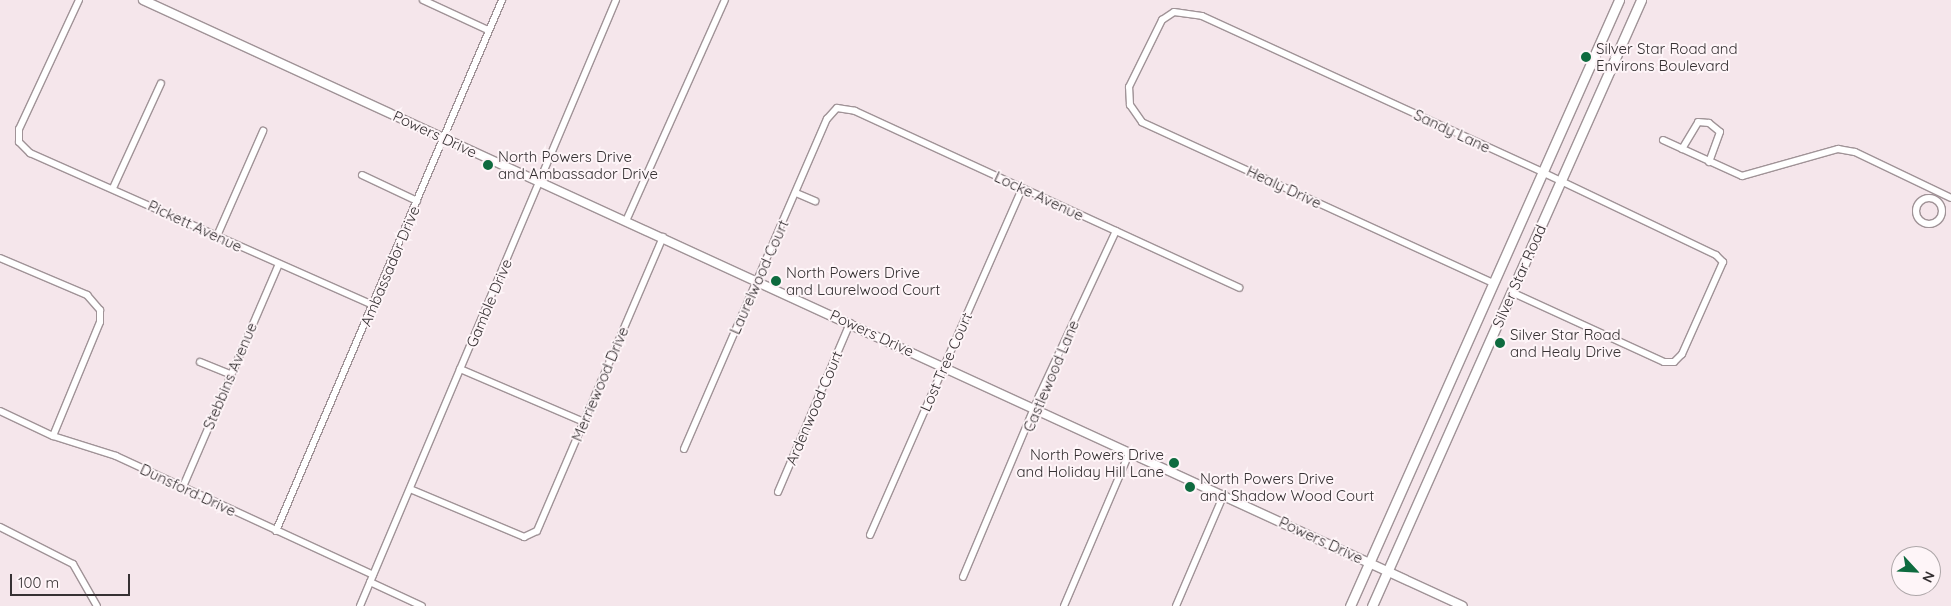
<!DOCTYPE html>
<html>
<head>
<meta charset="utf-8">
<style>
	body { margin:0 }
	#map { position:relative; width:1951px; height:606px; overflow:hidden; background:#f5e6eb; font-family:Quicksand,sans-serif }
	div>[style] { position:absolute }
	.roads { filter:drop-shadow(1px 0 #a09397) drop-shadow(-1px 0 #a09397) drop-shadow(0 1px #a09397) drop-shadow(0 -1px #a09397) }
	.minor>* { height:6px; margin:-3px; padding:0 3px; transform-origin:3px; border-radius:3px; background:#fff }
	.minor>.ring { margin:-3px; padding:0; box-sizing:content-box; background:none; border:6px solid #fff; border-radius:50% }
	.tertiary>* { height:8px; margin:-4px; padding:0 4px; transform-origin:4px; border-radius:4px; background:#fff }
	.secondary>* { height:9px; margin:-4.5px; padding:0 4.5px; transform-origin:4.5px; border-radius:4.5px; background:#fff }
	.dots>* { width:14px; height:14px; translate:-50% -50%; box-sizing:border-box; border:2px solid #fef5f8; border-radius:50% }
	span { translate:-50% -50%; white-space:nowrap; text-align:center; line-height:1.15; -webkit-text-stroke:4px #fef5f8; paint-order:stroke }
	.poi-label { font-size:15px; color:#363133 }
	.left { translate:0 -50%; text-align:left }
	.right { translate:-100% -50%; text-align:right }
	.street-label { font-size:15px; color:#363133 }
	.north { position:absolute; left:1891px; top:546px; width:50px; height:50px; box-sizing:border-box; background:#fef5f8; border:1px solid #aea7a9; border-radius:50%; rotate:115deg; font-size:14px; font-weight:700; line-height:20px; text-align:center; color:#363133 }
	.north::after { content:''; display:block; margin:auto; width:18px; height:22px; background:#0e6b3f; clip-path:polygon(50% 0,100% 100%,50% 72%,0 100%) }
	.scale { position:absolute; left:10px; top:574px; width:120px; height:22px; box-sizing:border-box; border:2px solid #363133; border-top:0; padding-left:6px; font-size:15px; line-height:18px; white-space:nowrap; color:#363133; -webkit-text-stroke:4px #fef5f8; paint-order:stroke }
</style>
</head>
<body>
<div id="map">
	<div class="roads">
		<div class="minor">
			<i style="left:79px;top:0;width:142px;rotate:114.9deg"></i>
			<i style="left:19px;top:129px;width:13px;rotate:90deg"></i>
			<i style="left:19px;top:142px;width:16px;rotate:45deg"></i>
			<i style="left:30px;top:153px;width:375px;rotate:23.9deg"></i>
			<i style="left:423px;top:0;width:72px;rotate:24.8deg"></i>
			<i style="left:1663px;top:140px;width:87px;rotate:24.5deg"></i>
			<i style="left:1742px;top:176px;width:100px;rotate:-15.7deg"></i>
			<i style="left:1838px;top:149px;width:17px;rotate:10deg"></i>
			<i style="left:1855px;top:152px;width:106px;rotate:25.6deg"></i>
			<i style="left:1682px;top:149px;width:31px;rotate:-59deg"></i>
			<i style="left:1698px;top:122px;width:11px;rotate:5deg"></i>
			<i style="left:1709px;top:123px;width:14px;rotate:39deg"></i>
			<i style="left:1720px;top:132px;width:32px;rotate:110deg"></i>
			<i style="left:362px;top:175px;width:61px;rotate:25.3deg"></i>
			<i style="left:113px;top:188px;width:115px;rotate:-65.4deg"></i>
			<i style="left:796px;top:193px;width:21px;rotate:23deg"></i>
			<i class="ring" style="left:1916px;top:198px;width:20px;height:20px"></i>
			<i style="left:626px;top:221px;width:242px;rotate:-65.9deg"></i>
			<i style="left:217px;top:236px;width:115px;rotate:-66.3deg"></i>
			<i style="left:0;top:258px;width:95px;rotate:23deg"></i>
			<i style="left:87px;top:295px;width:20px;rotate:49deg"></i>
			<i style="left:100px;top:310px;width:12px;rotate:90deg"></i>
			<i style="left:100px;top:322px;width:123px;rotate:112.4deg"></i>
			<i style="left:1493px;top:283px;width:386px;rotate:-155.4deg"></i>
			<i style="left:1142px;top:122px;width:21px;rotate:-125deg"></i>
			<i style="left:1130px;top:105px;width:18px;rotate:-93deg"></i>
			<i style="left:1129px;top:87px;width:75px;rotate:-63.8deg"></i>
			<i style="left:1162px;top:20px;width:14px;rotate:-34deg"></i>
			<i style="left:1174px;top:12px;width:28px;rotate:8deg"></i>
			<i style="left:1202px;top:16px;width:374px;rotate:24.6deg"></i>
			<i style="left:1542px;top:172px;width:193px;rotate:25.5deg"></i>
			<i style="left:1716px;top:255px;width:10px;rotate:45deg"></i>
			<i style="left:1723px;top:262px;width:101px;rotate:114deg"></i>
			<i style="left:1682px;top:354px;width:11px;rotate:135deg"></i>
			<i style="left:1674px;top:362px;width:10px;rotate:180deg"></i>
			<i style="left:1664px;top:362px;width:168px;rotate:-155.4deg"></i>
			<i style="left:200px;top:362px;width:32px;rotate:22deg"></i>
			<i style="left:460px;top:369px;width:135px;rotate:23.1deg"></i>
			<i style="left:0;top:411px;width:59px;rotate:25.3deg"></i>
			<i style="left:53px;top:436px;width:66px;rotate:17.6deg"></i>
			<i style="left:116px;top:456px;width:283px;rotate:24.8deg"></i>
			<i style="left:684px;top:449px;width:360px;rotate:-66.6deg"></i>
			<i style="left:827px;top:119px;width:15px;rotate:-48deg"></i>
			<i style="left:837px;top:108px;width:18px;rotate:9deg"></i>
			<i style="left:855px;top:111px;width:423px;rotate:24.7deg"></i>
			<i style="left:182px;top:489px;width:245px;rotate:-66.7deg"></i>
			<i style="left:410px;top:489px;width:124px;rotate:22.8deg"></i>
			<i style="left:524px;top:537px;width:14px;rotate:-25deg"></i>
			<i style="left:537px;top:531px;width:320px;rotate:-66.8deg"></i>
			<i style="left:778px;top:492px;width:184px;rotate:-66.9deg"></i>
			<i style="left:0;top:527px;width:82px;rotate:26.9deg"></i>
			<i style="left:73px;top:564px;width:48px;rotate:60.3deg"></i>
			<i style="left:276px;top:531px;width:577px;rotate:-66.94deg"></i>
			<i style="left:870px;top:535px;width:379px;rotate:-66.3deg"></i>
			<i style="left:963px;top:577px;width:196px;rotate:-67.2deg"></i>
			<i style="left:1039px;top:396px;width:182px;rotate:-65deg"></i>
			<i style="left:370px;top:582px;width:57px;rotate:24.8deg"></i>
			<i style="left:360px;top:606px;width:658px;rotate:-67.1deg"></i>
			<i style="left:1064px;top:606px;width:168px;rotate:-66.9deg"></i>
			<i style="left:1176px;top:606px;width:122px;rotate:-66.8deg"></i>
		</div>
		<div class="tertiary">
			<i style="left:143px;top:0;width:1452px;rotate:24.66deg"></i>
		</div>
		<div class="secondary">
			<i style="left:1350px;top:606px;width:663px;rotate:-66.06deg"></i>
			<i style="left:1372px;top:606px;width:663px;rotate:-66.06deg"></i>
		</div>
	</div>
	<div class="dots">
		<i style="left:1586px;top:57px;background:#0e6b3f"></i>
		<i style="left:488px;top:165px;background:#0e6b3f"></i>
		<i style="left:776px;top:281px;background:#0e6b3f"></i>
		<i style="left:1500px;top:343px;background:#0e6b3f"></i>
		<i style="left:1174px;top:463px;background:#0e6b3f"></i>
		<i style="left:1190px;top:487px;background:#0e6b3f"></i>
	</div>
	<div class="poi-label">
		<span class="left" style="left:1596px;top:57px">Silver Star Road and<br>Environs Boulevard</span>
		<span class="left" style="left:498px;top:165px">North Powers Drive<br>and Ambassador Drive</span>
		<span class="left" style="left:786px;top:281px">North Powers Drive<br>and Laurelwood Court</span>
		<span class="left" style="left:1510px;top:343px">Silver Star Road<br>and Healy Drive</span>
		<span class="right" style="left:1164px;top:463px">North Powers Drive<br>and Holiday Hill Lane</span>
		<span class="left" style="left:1200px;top:487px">North Powers Drive<br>and Shadow Wood Court</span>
	</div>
	<div class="street-label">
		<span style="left:1452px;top:131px;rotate:25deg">Sandy Lane</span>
		<span style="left:435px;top:134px;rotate:25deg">Powers Drive</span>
		<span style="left:1284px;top:187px;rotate:25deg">Healy Drive</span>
		<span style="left:1039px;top:196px;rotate:25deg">Locke Avenue</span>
		<span style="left:195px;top:226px;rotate:25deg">Pickett Avenue</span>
		<span style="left:390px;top:266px;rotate:-67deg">Ambassador Drive</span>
		<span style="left:1519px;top:276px;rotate:-66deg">Silver Star Road</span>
		<span style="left:759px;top:277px;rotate:-66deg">Laurelwood Court</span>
		<span style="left:489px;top:303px;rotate:-67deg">Gamble Drive</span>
		<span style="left:872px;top:333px;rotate:25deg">Powers Drive</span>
		<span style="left:946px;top:362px;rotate:-66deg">Lost Tree Court</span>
		<span style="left:230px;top:376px;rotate:-67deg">Stebbins Avenue</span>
		<span style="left:1051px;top:376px;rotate:-67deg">Castlewood Lane</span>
		<span style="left:600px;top:384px;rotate:-67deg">Merriewood Drive</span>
		<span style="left:814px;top:408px;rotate:-67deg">Ardenwood Court</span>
		<span style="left:188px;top:490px;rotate:25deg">Dunsford Drive</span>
		<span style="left:1321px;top:540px;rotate:25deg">Powers Drive</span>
	</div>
	<div class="north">N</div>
	<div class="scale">100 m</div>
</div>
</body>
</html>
